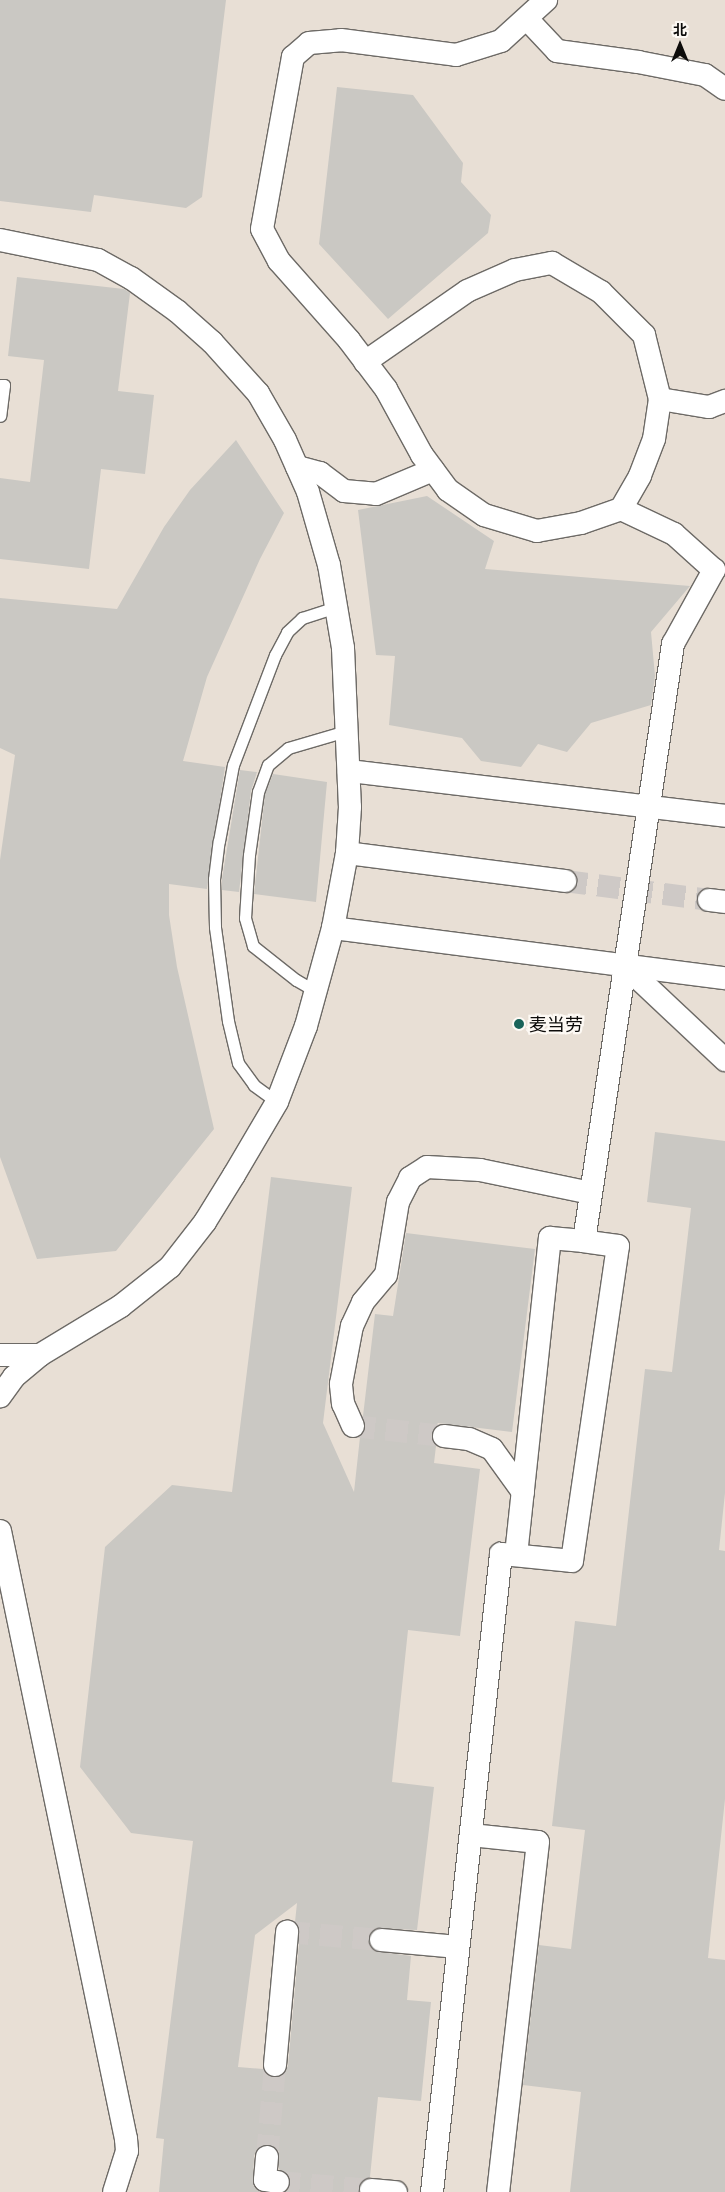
<!DOCTYPE html>
<html>
<head>
<meta charset="utf-8">
<style>
	body { margin:0 }
	#map { position:relative; width:725px; height:2192px; overflow:hidden; background:#f0ebe7; font-family:Barlow,"Noto Sans SC",sans-serif }
	div>[style] { position:absolute }
	.built>* { inset:0; background:#e8dfd5; transform-origin:0 0 }
	.building>* { inset:0; background:#cac8c3 }
	.street-tunnel>* { height:22px; margin-top:-11px; transform-origin:0; background:repeating-linear-gradient(90deg,#cec9c6 0 22px,transparent 0 33px) }
	.roads { filter:drop-shadow(1px 0 #6d6a66) drop-shadow(-1px 0 #6d6a66) drop-shadow(0 1px #6d6a66) drop-shadow(0 -1px #6d6a66) }
	.lane>* { height:11px; margin:-5.5px; padding:0 5.5px; transform-origin:5.5px; border-radius:5.5px; background:#fff }
	.street>* { height:22px; margin:-11px; padding:0 11px; transform-origin:11px; border-radius:11px; background:#fff }
	.dots>* { width:14px; height:14px; translate:-50% -50%; box-sizing:border-box; border:2px solid #fdf9f4; border-radius:50% }
	span { translate:-50% -50%; white-space:nowrap; text-align:center; line-height:1.15; -webkit-text-stroke:4.5px #fdf9f4; paint-order:stroke }
	.poi-label { font-size:18px; color:#0c0b0a }
	.left { translate:0 -50%; text-align:left }
	.north { position:absolute; left:655px; top:20px; width:50px; height:50px; -webkit-text-stroke:4px #fdf9f4; paint-order:stroke; rotate:0deg; font-size:14px; font-weight:700; line-height:20px; text-align:center; color:#0c0b0a }
	.north::after { content:''; display:block; margin:auto; width:18px; height:22px; background:#0c0b0a; clip-path:polygon(50% 0,100% 100%,50% 72%,0 100%) }
</style>
</head>
<body>
<div id="map">
	<div class="built">
		<i style="left:0;top:0;width:725px;height:2192px"></i>
	</div>
	<div class="building">
		<i style="clip-path:polygon(0 0,226px 0,202px 197px,186px 208px,94px 195px,91px 212px,0 201px)"></i>
		<i style="clip-path:polygon(337px 87px,413px 95px,463px 163px,461px 182px,491px 215px,488px 233px,388px 319px,319px 244px)"></i>
		<i style="clip-path:polygon(17px 277px,124px 289px,130px 293px,118px 391px,154px 395px,145px 474px,101px 469px,89px 569px,0 559px,0 478px,30px 482px,44px 360px,8px 356px)"></i>
		<i style="clip-path:polygon(236px 440px,284px 513px,260px 559px,207px 677px,183px 761px,225px 767px,207px 889px,169px 884px,169px 915px,177px 967px,214px 1129px,116px 1251px,37px 1259px,0 1157px,0 860px,15px 755px,0 748px,0 598px,117px 609px,164px 527px,190px 490px)"></i>
		<i style="clip-path:polygon(427px 496px,494px 541px,485px 569px,690px 586px,651px 632px,655px 676px,651px 705px,591px 723px,567px 752px,538px 744px,521px 767px,481px 761px,462px 738px,389px 725px,395px 656px,376px 655px,358px 510px)"></i>
		<i style="clip-path:polygon(240px 770px,257px 772px,251px 791px,239px 892px,222px 890px,222px 879px)"></i>
		<i style="clip-path:polygon(273px 774px,327px 782px,316px 902px,254px 894px,265px 794px)"></i>
		<i style="clip-path:polygon(655px 1132px,725px 1141px,725px 1493px,719px 1550px,725px 1551px,725px 1799px,708px 1958px,725px 1960px,725px 2192px,570px 2192px,581px 2092px,523px 2085px,539px 1945px,571px 1949px,585px 1830px,552px 1826px,575px 1621px,616px 1626px,645px 1369px,672px 1372px,691px 1208px,647px 1202px)"></i>
		<i style="clip-path:polygon(evenodd,271px 1177px,352px 1187px,323px 1423px,354px 1492px,360px 1437px,366px 1428px,363px 1416px,375px 1314px,393px 1316px,406px 1233px,535px 1249px,512px 1432px,438px 1423px,431px 1434px,436px 1446px,434px 1463px,480px 1469px,460px 1636px,408px 1630px,392px 1782px,434px 1787px,417px 1930px,376px 1928px,368px 1939px,374px 1951px,411px 1956px,407px 2000px,431px 2002px,421px 2101px,378px 2097px,370px 2177px,361px 2182px,358px 2192px,286px 2192px,290px 2178px,279px 2169px,279px 2151px,268px 2144px,257px 2149px,254px 2156px,253px 2185px,261px 2192px,159px 2192px,164px 2139px,156px 2138px,193px 1841px,131px 1833px,80px 1767px,105px 1547px,172px 1485px,232px 1492px,271px 1177px,297px 1903px,295px 1922px,300px 1933px,288px 2066px,281px 2077px,273px 2078px,263px 2069px,238px 2067px,255px 1935px,297px 1903px)"></i>
	</div>
	<div class="street-tunnel">
		<i style="left:565px;top:881px;width:145px;rotate:7.5deg"></i>
		<i style="left:353px;top:1426px;width:92px;rotate:6.3deg"></i>
		<i style="left:287px;top:1932px;width:94px;rotate:4.9deg"></i>
		<i style="left:267px;top:2157px;width:92px;rotate:-85deg"></i>
		<i style="left:278px;top:2182px;width:93px;rotate:4.9deg"></i>
	</div>
	<div class="roads">
		<div class="lane">
			<i style="left:0;top:385px;width:4px"></i>
			<i style="left:4px;top:385px;width:31px;rotate:97deg"></i>
			<i style="left:317px;top:992px;width:24px;rotate:-150deg"></i>
			<i style="left:296px;top:980px;width:55px;rotate:-141.7deg"></i>
			<i style="left:253px;top:946px;width:29px;rotate:-106deg"></i>
			<i style="left:245px;top:918px;width:63px;rotate:-86.4deg"></i>
			<i style="left:249px;top:855px;width:64px;rotate:-81.9deg"></i>
			<i style="left:258px;top:792px;width:29px;rotate:-70deg"></i>
			<i style="left:268px;top:765px;width:26px;rotate:-40deg"></i>
			<i style="left:288px;top:748px;width:64px;rotate:-16.4deg"></i>
			<i style="left:277px;top:1102px;width:29px;rotate:-144deg"></i>
			<i style="left:254px;top:1085px;width:27px;rotate:-126deg"></i>
			<i style="left:238px;top:1063px;width:43px;rotate:-103.4deg"></i>
			<i style="left:228px;top:1021px;width:95px;rotate:-97.9deg"></i>
			<i style="left:215px;top:927px;width:48px;rotate:-91.2deg"></i>
			<i style="left:214px;top:879px;width:38px;rotate:-83deg"></i>
			<i style="left:219px;top:841px;width:77px;rotate:-79.6deg"></i>
			<i style="left:233px;top:765px;width:118px;rotate:-69.1deg"></i>
			<i style="left:275px;top:655px;width:26px;rotate:-62deg"></i>
			<i style="left:287px;top:632px;width:21px;rotate:-43deg"></i>
			<i style="left:302px;top:618px;width:36px;rotate:-18deg"></i>
		</div>
		<div class="street">
			<i style="left:527px;top:19px;width:44px;rotate:46.8deg"></i>
			<i style="left:557px;top:51px;width:82px;rotate:7.7deg"></i>
			<i style="left:638px;top:62px;width:68px;rotate:11deg"></i>
			<i style="left:705px;top:75px;width:24px;rotate:35deg"></i>
			<i style="left:0;top:240px;width:100px;rotate:11.5deg"></i>
			<i style="left:98px;top:260px;width:38px;rotate:29deg"></i>
			<i style="left:131px;top:278px;width:57px;rotate:35.7deg"></i>
			<i style="left:177px;top:311px;width:47px;rotate:41.5deg"></i>
			<i style="left:212px;top:342px;width:69px;rotate:48deg"></i>
			<i style="left:258px;top:393px;width:54px;rotate:60.1deg"></i>
			<i style="left:285px;top:440px;width:57px;rotate:66.1deg"></i>
			<i style="left:308px;top:492px;width:76px;rotate:74deg"></i>
			<i style="left:329px;top:565px;width:84px;rotate:80.4deg"></i>
			<i style="left:343px;top:648px;width:159px;rotate:87.5deg"></i>
			<i style="left:350px;top:807px;width:46px;rotate:93.7deg"></i>
			<i style="left:347px;top:853px;width:76px;rotate:100.6deg"></i>
			<i style="left:333px;top:928px;width:102px;rotate:105.4deg"></i>
			<i style="left:306px;top:1026px;width:81px;rotate:110.9deg"></i>
			<i style="left:277px;top:1102px;width:85px;rotate:120.5deg"></i>
			<i style="left:234px;top:1175px;width:55px;rotate:121.7deg"></i>
			<i style="left:205px;top:1222px;width:57px;rotate:127.9deg"></i>
			<i style="left:170px;top:1267px;width:63px;rotate:141.5deg"></i>
			<i style="left:121px;top:1306px;width:95px;rotate:148.8deg"></i>
			<i style="left:40px;top:1355px;width:34px;rotate:140deg"></i>
			<i style="left:14px;top:1377px;width:24px;rotate:126deg"></i>
			<i style="left:365px;top:362px;width:124px;rotate:-34.8deg"></i>
			<i style="left:467px;top:291px;width:52px;rotate:-23.6deg"></i>
			<i style="left:515px;top:270px;width:38px;rotate:-11deg"></i>
			<i style="left:552px;top:263px;width:57px;rotate:30.6deg"></i>
			<i style="left:601px;top:292px;width:61px;rotate:45deg"></i>
			<i style="left:644px;top:335px;width:66px;rotate:76deg"></i>
			<i style="left:660px;top:399px;width:40px;rotate:98.5deg"></i>
			<i style="left:654px;top:439px;width:40px;rotate:111deg"></i>
			<i style="left:640px;top:476px;width:38px;rotate:120deg"></i>
			<i style="left:660px;top:399px;width:50px;rotate:9.3deg"></i>
			<i style="left:709px;top:407px;width:17px;rotate:-21deg"></i>
			<i style="left:297px;top:467px;width:24px;rotate:15deg"></i>
			<i style="left:320px;top:473px;width:30px;rotate:37deg"></i>
			<i style="left:344px;top:491px;width:32px;rotate:5deg"></i>
			<i style="left:376px;top:494px;width:62px;rotate:-22.8deg"></i>
			<i style="left:349px;top:771px;width:379px;rotate:6.8deg"></i>
			<i style="left:347px;top:853px;width:220px;rotate:7.3deg"></i>
			<i style="left:709px;top:900px;width:16px;rotate:7deg"></i>
			<i style="left:333px;top:928px;width:395px;rotate:7.3deg"></i>
			<i style="left:624px;top:965px;width:139px;rotate:43.2deg"></i>
			<i style="left:0;top:1355px;width:40px"></i>
			<i style="left:353px;top:1426px;width:24px;rotate:-114deg"></i>
			<i style="left:343px;top:1404px;width:20px;rotate:-96deg"></i>
			<i style="left:341px;top:1384px;width:59px;rotate:-79.3deg"></i>
			<i style="left:352px;top:1326px;width:26px;rotate:-65deg"></i>
			<i style="left:363px;top:1302px;width:35px;rotate:-50deg"></i>
			<i style="left:386px;top:1275px;width:74px;rotate:-80.7deg"></i>
			<i style="left:398px;top:1202px;width:27px;rotate:-63deg"></i>
			<i style="left:410px;top:1178px;width:20px;rotate:-33deg"></i>
			<i style="left:427px;top:1167px;width:53px;rotate:3.2deg"></i>
			<i style="left:480px;top:1170px;width:113px;rotate:11.7deg"></i>
			<i style="left:444px;top:1436px;width:25px;rotate:7deg"></i>
			<i style="left:469px;top:1439px;width:25px;rotate:23deg"></i>
			<i style="left:492px;top:1449px;width:53px;rotate:54.2deg"></i>
			<i style="left:0;top:1531px;width:621px;rotate:78.29deg"></i>
			<i style="left:126px;top:2139px;width:12px;rotate:85deg"></i>
			<i style="left:127px;top:2151px;width:43px;rotate:107.6deg"></i>
			<i style="left:516px;top:1555px;width:319px;rotate:-83.9deg"></i>
			<i style="left:550px;top:1238px;width:34px;rotate:5deg"></i>
			<i style="left:471px;top:1835px;width:67px;rotate:6deg"></i>
			<i style="left:538px;top:1842px;width:352px;rotate:96.5deg"></i>
			<i style="left:381px;top:1940px;width:77px;rotate:5.2deg"></i>
			<i style="left:275px;top:2065px;width:134px;rotate:-84.8deg"></i>
			<i style="left:267px;top:2157px;width:23px;rotate:95deg"></i>
			<i style="left:265px;top:2180px;width:13px;rotate:9deg"></i>
			<i style="left:371px;top:2190px;width:25px;rotate:5deg"></i>
			<i style="left:432px;top:2192px;width:642px;rotate:-83.83deg"></i>
			<i style="left:501px;top:1554px;width:71px;rotate:5.6deg"></i>
			<i style="left:572px;top:1561px;width:318px;rotate:-81.7deg"></i>
			<i style="left:618px;top:1246px;width:34px;rotate:-172deg"></i>
			<i style="left:584px;top:1241px;width:604px;rotate:-81.52deg"></i>
			<i style="left:673px;top:644px;width:85px;rotate:-61deg"></i>
			<i style="left:714px;top:570px;width:54px;rotate:-138deg"></i>
			<i style="left:674px;top:534px;width:59px;rotate:-154.7deg"></i>
			<i style="left:621px;top:509px;width:42px;rotate:160.7deg"></i>
			<i style="left:581px;top:523px;width:45px;rotate:169.7deg"></i>
			<i style="left:537px;top:531px;width:55px;rotate:-163.2deg"></i>
			<i style="left:484px;top:515px;width:44px;rotate:-145.2deg"></i>
			<i style="left:448px;top:490px;width:44px;rotate:-126.6deg"></i>
			<i style="left:422px;top:455px;width:75px;rotate:-118.6deg"></i>
			<i style="left:386px;top:389px;width:61px;rotate:-127.1deg"></i>
			<i style="left:349px;top:340px;width:106px;rotate:-131.5deg"></i>
			<i style="left:279px;top:261px;width:36px;rotate:-118deg"></i>
			<i style="left:262px;top:229px;width:175px;rotate:-79.8deg"></i>
			<i style="left:293px;top:57px;width:21px;rotate:-41deg"></i>
			<i style="left:309px;top:43px;width:32px;rotate:-5deg"></i>
			<i style="left:341px;top:40px;width:116px;rotate:7.4deg"></i>
			<i style="left:456px;top:55px;width:47px;rotate:-17.3deg"></i>
			<i style="left:501px;top:41px;width:61px;rotate:-42.3deg"></i>
		</div>
	</div>
	<div class="dots">
		<i style="left:519px;top:1024px;background:#196359"></i>
	</div>
	<div class="poi-label">
		<span class="left" style="left:529px;top:1024px">麦当劳</span>
	</div>
	<div class="north">北</div>
</div>
</body>
</html>
